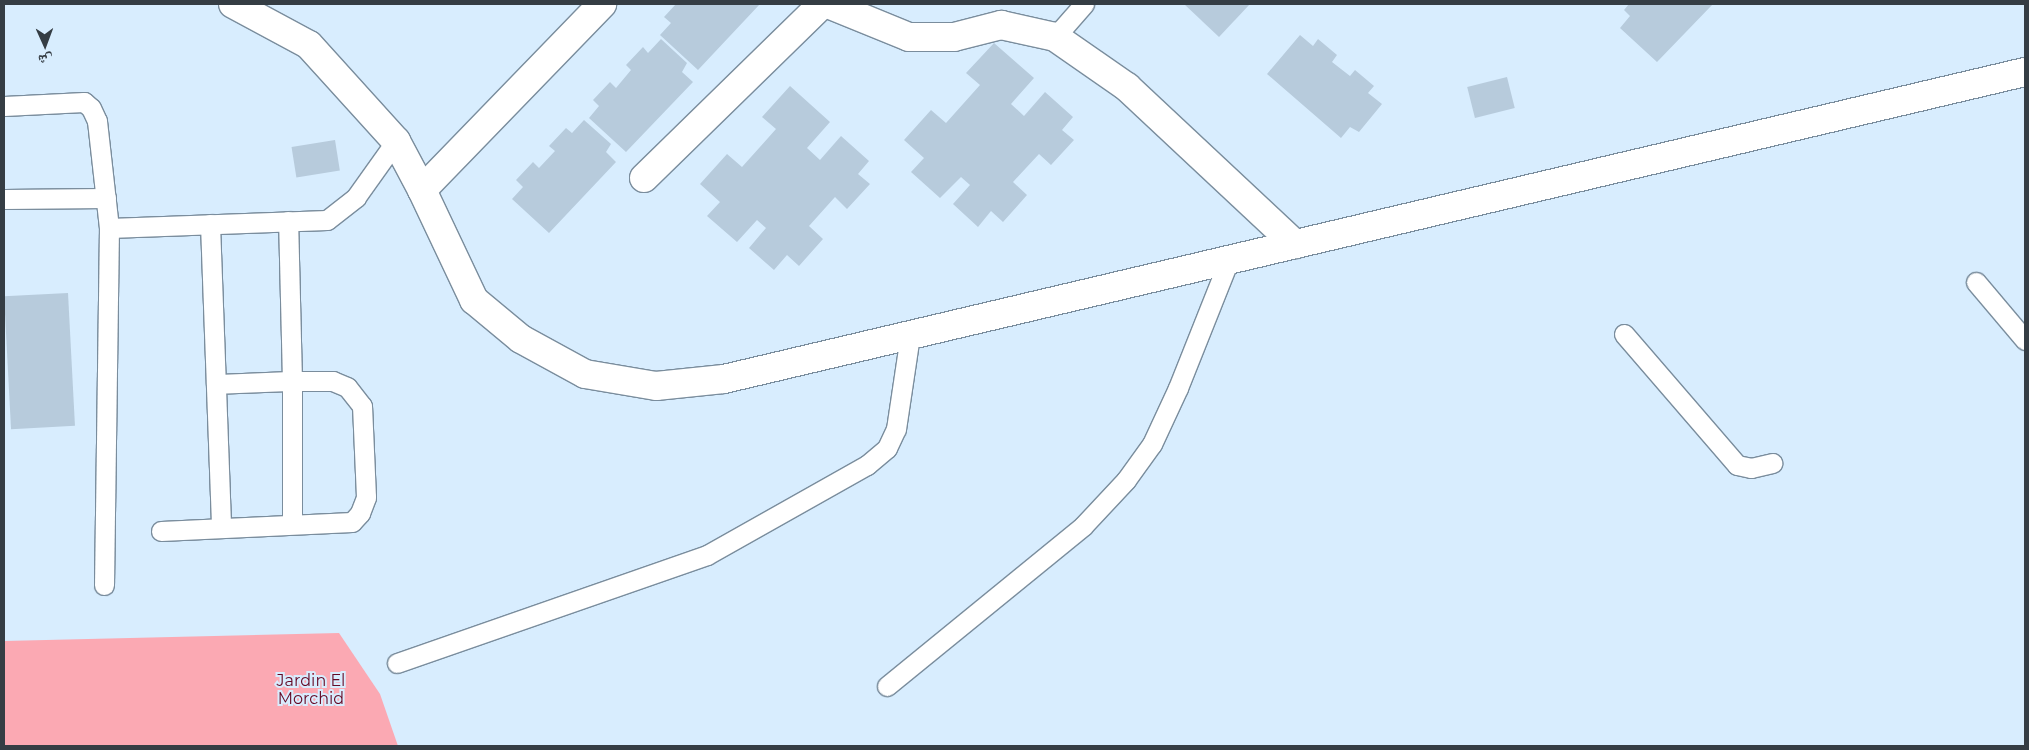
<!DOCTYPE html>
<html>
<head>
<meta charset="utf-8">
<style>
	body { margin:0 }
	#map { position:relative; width:2029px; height:750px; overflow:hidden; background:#d8edfe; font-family:Montserrat,"Noto Naskh Arabic",sans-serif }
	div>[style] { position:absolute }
	.green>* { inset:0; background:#fba9b3 }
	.building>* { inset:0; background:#b7cbdc; transform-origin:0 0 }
	.roads { filter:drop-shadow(1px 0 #7a8d9d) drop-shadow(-1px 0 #7a8d9d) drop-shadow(0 1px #7a8d9d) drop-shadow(0 -1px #7a8d9d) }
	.service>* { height:19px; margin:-9.5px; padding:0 9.5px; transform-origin:9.5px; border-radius:9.5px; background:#fff }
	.minor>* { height:28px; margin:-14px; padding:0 14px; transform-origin:14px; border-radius:14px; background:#fff }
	span { translate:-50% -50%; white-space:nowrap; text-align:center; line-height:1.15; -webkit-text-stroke:4px #d8edfe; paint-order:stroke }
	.park-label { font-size:16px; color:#650925 }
	.frame { position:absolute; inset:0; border:5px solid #353d44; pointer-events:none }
	.north { position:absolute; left:20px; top:20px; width:50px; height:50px; -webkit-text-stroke:4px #d8edfe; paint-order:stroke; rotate:178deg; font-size:14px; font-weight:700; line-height:20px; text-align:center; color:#353d44 }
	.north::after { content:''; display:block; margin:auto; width:18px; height:22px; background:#353d44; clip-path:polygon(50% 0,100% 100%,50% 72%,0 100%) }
</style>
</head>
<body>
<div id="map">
	<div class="green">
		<i style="clip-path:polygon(339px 633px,380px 694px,398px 746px,4px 746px,4px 641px)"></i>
	</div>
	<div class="building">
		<i style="clip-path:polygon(676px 4px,687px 5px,760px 4px,698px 70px,660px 35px,671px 23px,664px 17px)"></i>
		<i style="clip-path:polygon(1184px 4px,1250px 4px,1219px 37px)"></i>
		<i style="clip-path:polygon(1629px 4px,1713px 4px,1657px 62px,1620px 28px,1630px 16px,1624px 10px)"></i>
		<i style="clip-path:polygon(1300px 35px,1313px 46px,1318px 39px,1337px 55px,1332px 62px,1350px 76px,1355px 70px,1374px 86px,1368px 93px,1382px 104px,1359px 132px,1350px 127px,1341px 138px,1267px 74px)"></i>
		<i style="clip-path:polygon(661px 39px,687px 63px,682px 72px,693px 82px,626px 152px,589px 118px,599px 106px,593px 100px,610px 82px,616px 88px,631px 70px,626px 65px,643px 47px,648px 53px)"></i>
		<i style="clip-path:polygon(994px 43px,1034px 78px,1011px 104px,1024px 116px,1045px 92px,1073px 117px,1062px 130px,1074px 140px,1051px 165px,1039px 154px,1013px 182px,1027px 195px,1003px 222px,991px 211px,978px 227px,953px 204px,970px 185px,961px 177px,940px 198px,911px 172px,924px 158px,904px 140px,931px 110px,946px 123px,980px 85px,966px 73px)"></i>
		<i style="left:1507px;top:77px;width:32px;height:41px;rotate:76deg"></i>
		<i style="clip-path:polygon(790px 86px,830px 122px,807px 148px,820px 160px,841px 136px,869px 161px,858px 174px,870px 184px,847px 209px,835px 197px,809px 226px,823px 239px,799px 266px,787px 255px,774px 270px,749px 248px,766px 228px,757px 220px,737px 242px,707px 216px,720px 202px,700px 184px,727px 154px,742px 167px,776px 129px,762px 117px)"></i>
		<i style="clip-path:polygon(584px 120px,611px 144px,606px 152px,616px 162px,549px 233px,512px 199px,523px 187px,516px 180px,533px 162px,539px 168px,555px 151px,549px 146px,566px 128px,572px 133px)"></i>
		<i style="left:335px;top:140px;width:31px;height:44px;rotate:81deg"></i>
		<i style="left:68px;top:293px;width:133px;height:64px;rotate:87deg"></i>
	</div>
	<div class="roads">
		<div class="service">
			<i style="left:1055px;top:37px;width:44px;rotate:-48.7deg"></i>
			<i style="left:4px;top:106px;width:80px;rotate:-2.9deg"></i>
			<i style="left:84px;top:102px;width:9px;rotate:41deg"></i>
			<i style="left:91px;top:108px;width:14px;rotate:65deg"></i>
			<i style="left:97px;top:121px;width:108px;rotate:83.6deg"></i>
			<i style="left:109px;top:228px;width:218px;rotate:-2.1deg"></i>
			<i style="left:327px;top:220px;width:37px;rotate:-38deg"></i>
			<i style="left:356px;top:197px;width:69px;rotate:-54.5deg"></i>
			<i style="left:4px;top:199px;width:102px;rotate:-0.6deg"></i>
			<i style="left:210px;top:224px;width:303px;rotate:87.9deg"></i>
			<i style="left:1976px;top:282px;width:76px;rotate:49.8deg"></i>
			<i style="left:1624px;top:334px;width:173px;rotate:49.2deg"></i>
			<i style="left:1737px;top:465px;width:14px;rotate:12deg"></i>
			<i style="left:1751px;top:468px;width:22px;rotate:-13deg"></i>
			<i style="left:216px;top:384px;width:76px;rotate:-2.3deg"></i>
			<i style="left:292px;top:381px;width:143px;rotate:90deg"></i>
			<i style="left:161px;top:531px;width:191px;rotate:-2.7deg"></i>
			<i style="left:352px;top:522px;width:12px;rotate:-48deg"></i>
			<i style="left:360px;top:513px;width:17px;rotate:-69deg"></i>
			<i style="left:366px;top:497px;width:91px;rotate:-92.5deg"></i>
			<i style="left:362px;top:406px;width:24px;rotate:-128deg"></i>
			<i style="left:347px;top:387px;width:15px;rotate:-157deg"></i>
			<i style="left:333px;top:381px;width:41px;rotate:180deg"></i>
			<i style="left:292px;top:381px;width:160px;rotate:-91.4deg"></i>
			<i style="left:104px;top:585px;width:357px;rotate:-89.2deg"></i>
			<i style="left:397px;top:663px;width:328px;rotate:-19.2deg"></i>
			<i style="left:707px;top:555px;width:184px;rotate:-29.4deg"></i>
			<i style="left:867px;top:465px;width:26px;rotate:-40deg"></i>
			<i style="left:887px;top:448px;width:21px;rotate:-65deg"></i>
			<i style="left:896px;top:429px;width:95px;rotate:-81.5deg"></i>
			<i style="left:887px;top:686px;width:253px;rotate:-39.2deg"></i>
			<i style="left:1083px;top:526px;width:63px;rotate:-46.9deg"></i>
			<i style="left:1126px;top:480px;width:44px;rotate:-54.2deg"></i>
			<i style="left:1152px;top:444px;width:62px;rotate:-65.1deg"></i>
			<i style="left:1178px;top:388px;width:138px;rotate:-68.3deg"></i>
		</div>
		<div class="minor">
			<i style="left:233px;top:4px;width:86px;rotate:28.3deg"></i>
			<i style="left:309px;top:45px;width:130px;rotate:47.8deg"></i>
			<i style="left:396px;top:141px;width:55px;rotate:62deg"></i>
			<i style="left:422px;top:190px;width:122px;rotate:64.7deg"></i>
			<i style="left:474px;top:300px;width:61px;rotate:39.7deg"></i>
			<i style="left:521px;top:339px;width:73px;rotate:28.7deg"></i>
			<i style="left:585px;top:374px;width:72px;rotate:9.6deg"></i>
			<i style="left:656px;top:386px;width:68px;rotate:-5.9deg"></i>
			<i style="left:724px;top:379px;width:1337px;rotate:-13.28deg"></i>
			<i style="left:828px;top:4px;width:87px;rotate:22.2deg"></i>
			<i style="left:909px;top:37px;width:45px"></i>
			<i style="left:954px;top:37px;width:49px;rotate:-14.3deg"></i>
			<i style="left:1001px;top:25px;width:55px;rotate:12.5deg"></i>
			<i style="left:1055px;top:37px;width:88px;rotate:34.8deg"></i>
			<i style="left:1127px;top:87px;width:230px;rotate:43.1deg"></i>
			<i style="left:644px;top:178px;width:249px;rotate:-44.3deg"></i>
			<i style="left:422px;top:190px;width:259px;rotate:-45.9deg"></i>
		</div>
	</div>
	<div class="park-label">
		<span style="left:311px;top:690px">Jardin El<br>Morchid</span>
	</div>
	<div class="frame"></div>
	<div class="north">ش</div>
</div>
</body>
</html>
